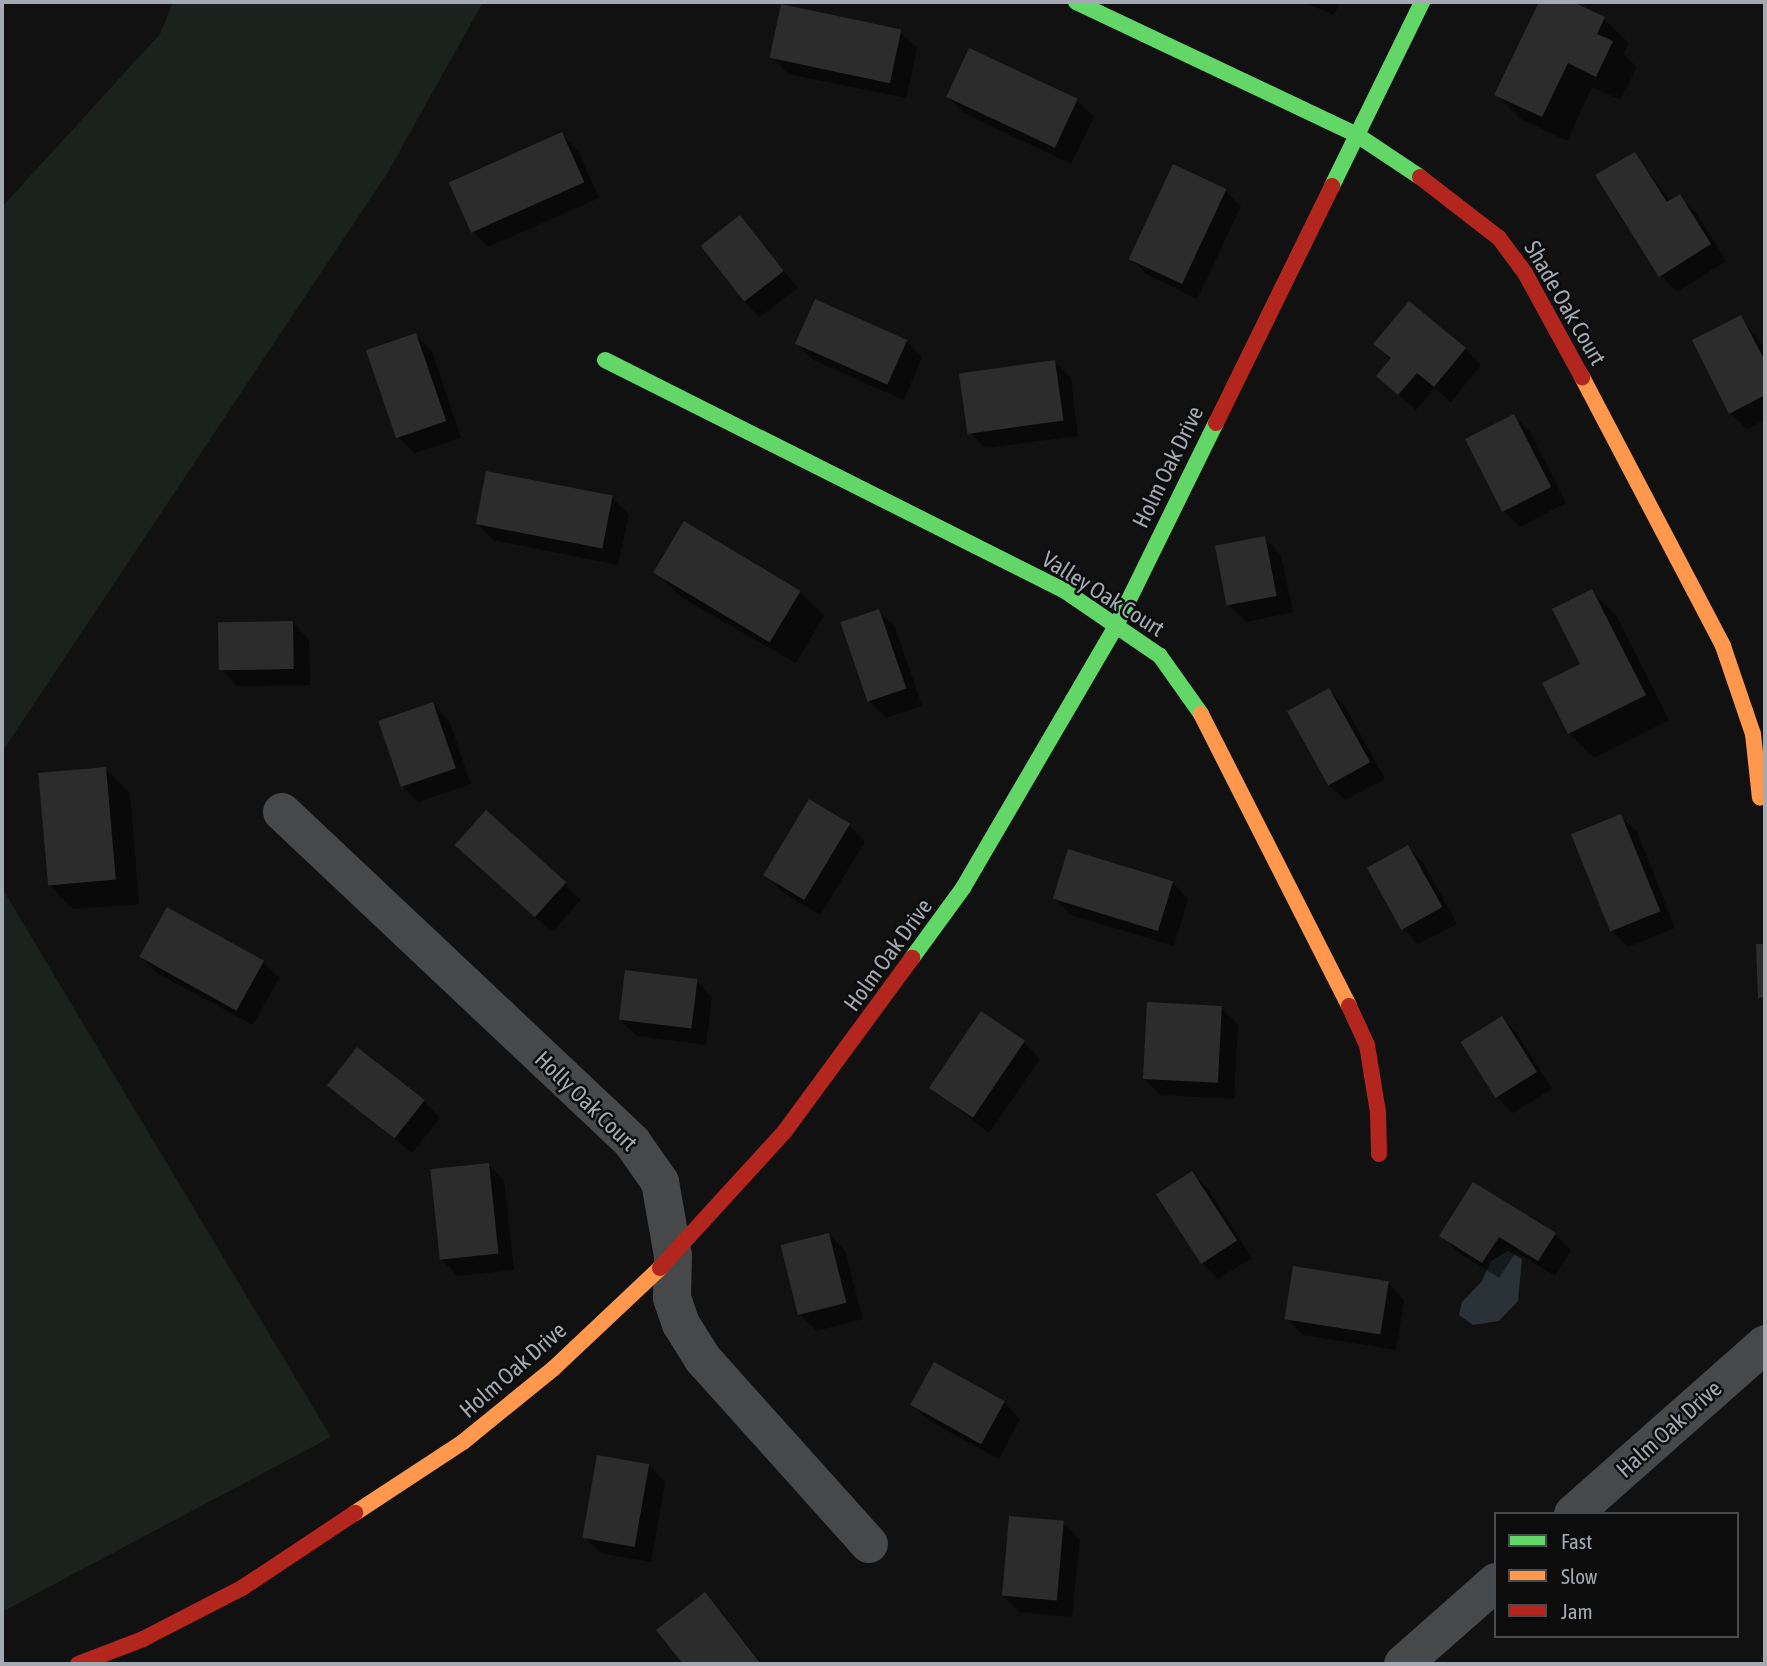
<!DOCTYPE html>
<html>
<head>
<meta charset="utf-8">
<style>
	body { margin:0 }
	#map { position:relative; width:1767px; height:1666px; overflow:hidden; background:#111112; font-family:"Asap Condensed",sans-serif }
	div>[style] { position:absolute }
	.green>* { inset:0; background:#1b211c }
	.water>* { inset:0; background:#293236 }
	.shadow>* { inset:0; background:#0007 }
	.building>* { inset:0; background:#2c2c2d; transform-origin:0 0 }
	.street>* { height:38px; margin:-19px; padding:0 19px; transform-origin:19px; border-radius:19px; background:#46484a }
	.fast>* { height:16px; margin:-8px; padding:0 8px; transform-origin:8px; border-radius:8px; background:#63d668 }
	.slow>* { height:16px; margin:-8px; padding:0 8px; transform-origin:8px; border-radius:8px; background:#ff974d }
	.jam>* { height:16px; margin:-8px; padding:0 8px; transform-origin:8px; border-radius:8px; background:#b3261e }
	span { translate:-50% -50%; white-space:nowrap; text-align:center; line-height:1.15; -webkit-text-stroke:5px #0c0c0d; paint-order:stroke }
	.street-label { font-size:23px; color:#a3aab2 }
	.frame { position:absolute; inset:0; border:4px solid #a3aab2; pointer-events:none }
	.legend { position:absolute; left:1494px; top:1512px; width:245px; height:126px; box-sizing:border-box; background:#0c0c0d; border:2px solid #484b4f; margin:0; padding:9px 12px; list-style:none; font-size:21px; color:#a3aab2 }
	.legend li { display:flex; align-items:center; gap:14px; height:35px }
	.legend b { width:35px; border:2px solid #484b4f }
</style>
</head>
<body>
<div id="map">
	<div class="green">
		<i style="clip-path:polygon(173px 2px,483px 2px,388px 172px,2px 752px,2px 207px,160px 34px)"></i>
		<i style="clip-path:polygon(2px 888px,331px 1437px,2px 1612px)"></i>
	</div>
	<div class="water">
		<i style="clip-path:polygon(1508px 1251px,1522px 1259px,1518px 1301px,1499px 1321px,1473px 1325px,1459px 1315px,1462px 1302px,1482px 1281px,1491px 1261px)"></i>
	</div>
	<div class="shadow">
		<i style="clip-path:polygon(1303px 2px,1340px 2px,1334px 15px)"></i>
		<i style="clip-path:polygon(1541px 2px,1569px 2px,1604px 19px,1629px 43px,1623px 54px,1637px 67px,1620px 100px,1592px 87px,1567px 141px,1521px 119px,1496px 94px)"></i>
		<i style="clip-path:polygon(900px 32px,917px 48px,906px 98px,788px 74px,772px 57px)"></i>
		<i style="clip-path:polygon(970px 50px,1077px 101px,1094px 117px,1071px 164px,964px 113px,948px 97px)"></i>
		<i style="clip-path:polygon(562px 134px,578px 151px,599px 198px,488px 247px,472px 230px)"></i>
		<i style="clip-path:polygon(1635px 154px,1671px 202px,1680px 197px,1696px 213px,1726px 261px,1677px 292px,1660px 275px)"></i>
		<i style="clip-path:polygon(1225px 190px,1241px 206px,1197px 299px,1146px 274px,1130px 257px)"></i>
		<i style="clip-path:polygon(740px 218px,798px 288px,759px 317px,743px 300px)"></i>
		<i style="clip-path:polygon(1741px 317px,1765px 349px,1765px 420px,1747px 429px,1730px 413px)"></i>
		<i style="clip-path:polygon(415px 335px,432px 351px,461px 438px,415px 453px,398px 437px)"></i>
		<i style="clip-path:polygon(906px 341px,922px 357px,904px 400px,813px 360px,797px 344px)"></i>
		<i style="clip-path:polygon(1376px 344px,1465px 349px,1481px 365px,1451px 402px,1434px 388px,1416px 410px,1378px 376px,1391px 360px)"></i>
		<i style="clip-path:polygon(1054px 361px,1071px 378px,1078px 436px,985px 448px,969px 432px)"></i>
		<i style="clip-path:polygon(1514px 416px,1530px 432px,1566px 503px,1520px 527px,1503px 510px,1467px 439px)"></i>
		<i style="clip-path:polygon(612px 498px,629px 514px,618px 565px,493px 540px,477px 523px)"></i>
		<i style="clip-path:polygon(1264px 538px,1281px 555px,1293px 612px,1246px 622px,1229px 605px)"></i>
		<i style="clip-path:polygon(656px 572px,800px 591px,824px 615px,796px 663px,681px 597px)"></i>
		<i style="clip-path:polygon(1591px 591px,1616px 615px,1669px 720px,1594px 758px,1569px 733px,1545px 684px,1583px 665px)"></i>
		<i style="clip-path:polygon(879px 611px,895px 627px,922px 706px,886px 718px,869px 701px)"></i>
		<i style="clip-path:polygon(293px 623px,309px 639px,310px 685px,237px 686px,221px 670px)"></i>
		<i style="clip-path:polygon(1329px 690px,1345px 707px,1385px 779px,1345px 800px,1328px 784px)"></i>
		<i style="clip-path:polygon(433px 704px,449px 720px,471px 784px,418px 802px,402px 786px)"></i>
		<i style="clip-path:polygon(105px 769px,130px 793px,139px 904px,73px 909px,49px 884px)"></i>
		<i style="clip-path:polygon(1620px 816px,1637px 832px,1675px 928px,1628px 947px,1611px 930px)"></i>
		<i style="clip-path:polygon(849px 825px,865px 842px,820px 915px,781px 891px,765px 874px)"></i>
		<i style="clip-path:polygon(1408px 847px,1424px 864px,1457px 924px,1418px 944px,1402px 928px)"></i>
		<i style="clip-path:polygon(473px 861px,565px 884px,581px 900px,552px 932px)"></i>
		<i style="clip-path:polygon(1172px 882px,1188px 899px,1174px 946px,1071px 915px,1055px 899px)"></i>
		<i style="clip-path:polygon(141px 957px,262px 961px,279px 978px,253px 1025px,157px 973px)"></i>
		<i style="clip-path:polygon(696px 981px,712px 997px,706px 1045px,637px 1036px,620px 1020px)"></i>
		<i style="clip-path:polygon(1221px 1008px,1238px 1024px,1234px 1099px,1161px 1095px,1144px 1079px)"></i>
		<i style="clip-path:polygon(1502px 1018px,1518px 1035px,1552px 1089px,1513px 1113px,1496px 1097px)"></i>
		<i style="clip-path:polygon(1024px 1042px,1040px 1059px,989px 1133px,931px 1087px)"></i>
		<i style="clip-path:polygon(329px 1085px,424px 1101px,440px 1118px,412px 1153px)"></i>
		<i style="clip-path:polygon(488px 1164px,504px 1181px,514px 1270px,458px 1276px,441px 1259px)"></i>
		<i style="clip-path:polygon(1191px 1173px,1208px 1189px,1252px 1258px,1218px 1279px,1202px 1263px)"></i>
		<i style="clip-path:polygon(1554px 1234px,1571px 1250px,1555px 1276px,1516px 1252px,1499px 1278px,1458px 1252px,1442px 1236px)"></i>
		<i style="clip-path:polygon(829px 1235px,845px 1251px,863px 1319px,816px 1331px,799px 1314px)"></i>
		<i style="clip-path:polygon(1388px 1283px,1404px 1300px,1396px 1350px,1303px 1335px,1287px 1319px)"></i>
		<i style="clip-path:polygon(1004px 1402px,1020px 1419px,999px 1459px,930px 1421px,913px 1405px)"></i>
		<i style="clip-path:polygon(649px 1466px,665px 1482px,651px 1562px,600px 1553px,584px 1537px)"></i>
		<i style="clip-path:polygon(1063px 1523px,1080px 1539px,1072px 1617px,1019px 1612px,1003px 1595px)"></i>
		<i style="clip-path:polygon(704px 1594px,721px 1611px,762px 1664px,685px 1664px,658px 1630px)"></i>
	</div>
	<div class="building">
		<i style="clip-path:polygon(1539px 2px,1573px 2px,1605px 17px,1597px 34px,1613px 41px,1596px 77px,1568px 63px,1542px 117px,1494px 95px)"></i>
		<i style="left:781px;top:4px;width:123px;height:55px;rotate:12deg"></i>
		<i style="left:969px;top:48px;width:120px;height:54px;rotate:25deg"></i>
		<i style="left:562px;top:132px;width:55px;height:124px;rotate:66deg"></i>
		<i style="clip-path:polygon(1635px 152px,1667px 202px,1680px 194px,1711px 244px,1659px 277px,1595px 175px)"></i>
		<i style="left:1173px;top:164px;width:59px;height:105px;rotate:25deg"></i>
		<i style="left:740px;top:215px;width:71px;height:50px;rotate:52deg"></i>
		<i style="left:815px;top:299px;width:101px;height:49px;rotate:24deg"></i>
		<i style="clip-path:polygon(1409px 301px,1466px 348px,1434px 387px,1417px 373px,1398px 395px,1376px 376px,1391px 358px,1373px 344px)"></i>
		<i style="clip-path:polygon(1741px 315px,1765px 361px,1765px 395px,1729px 414px,1692px 340px)"></i>
		<i style="left:416px;top:333px;width:93px;height:53px;rotate:71deg"></i>
		<i style="left:1055px;top:360px;width:61px;height:97px;rotate:82deg"></i>
		<i style="left:1514px;top:414px;width:82px;height:55px;rotate:63deg"></i>
		<i style="left:486px;top:471px;width:129px;height:54px;rotate:11deg"></i>
		<i style="left:684px;top:521px;width:136px;height:60px;rotate:31deg"></i>
		<i style="left:1265px;top:536px;width:61px;height:51px;rotate:79deg"></i>
		<i style="clip-path:polygon(1592px 589px,1646px 695px,1568px 734px,1542px 683px,1580px 664px,1552px 609px)"></i>
		<i style="left:879px;top:609px;width:84px;height:41px;rotate:71deg"></i>
		<i style="left:293px;top:621px;width:48px;height:75px;rotate:89deg"></i>
		<i style="left:1329px;top:688px;width:85px;height:48px;rotate:61deg"></i>
		<i style="left:433px;top:702px;width:70px;height:58px;rotate:71deg"></i>
		<i style="left:106px;top:767px;width:113px;height:68px;rotate:85deg"></i>
		<i style="left:809px;top:799px;width:48px;height:89px;rotate:31deg"></i>
		<i style="left:486px;top:810px;width:108px;height:47px;rotate:42deg"></i>
		<i style="left:1621px;top:814px;width:105px;height:54px;rotate:68deg"></i>
		<i style="left:1408px;top:845px;width:71px;height:47px;rotate:61deg"></i>
		<i style="left:1068px;top:849px;width:110px;height:52px;rotate:17deg"></i>
		<i style="left:167px;top:907px;width:111px;height:57px;rotate:29deg"></i>
		<i style="clip-path:polygon(1756px 944px,1765px 944px,1765px 997px,1758px 998px)"></i>
		<i style="left:625px;top:970px;width:73px;height:50px;rotate:7deg"></i>
		<i style="left:1147px;top:1002px;width:75px;height:77px;rotate:3deg"></i>
		<i style="left:981px;top:1011px;width:53px;height:93px;rotate:34deg"></i>
		<i style="left:1502px;top:1016px;width:66px;height:49px;rotate:58deg"></i>
		<i style="left:357px;top:1047px;width:86px;height:49px;rotate:38deg"></i>
		<i style="left:489px;top:1163px;width:91px;height:59px;rotate:84deg"></i>
		<i style="left:1192px;top:1171px;width:83px;height:43px;rotate:57deg"></i>
		<i style="clip-path:polygon(1473px 1182px,1556px 1233px,1538px 1261px,1499px 1237px,1482px 1263px,1439px 1236px)"></i>
		<i style="left:829px;top:1233px;width:72px;height:50px;rotate:76deg"></i>
		<i style="left:1293px;top:1266px;width:97px;height:54px;rotate:9deg"></i>
		<i style="left:934px;top:1362px;width:81px;height:49px;rotate:29deg"></i>
		<i style="left:597px;top:1455px;width:53px;height:84px;rotate:10deg"></i>
		<i style="left:1009px;top:1516px;width:55px;height:80px;rotate:5deg"></i>
		<i style="clip-path:polygon(705px 1592px,761px 1664px,683px 1664px,656px 1630px)"></i>
	</div>
	<div class="street">
		<i style="left:282px;top:812px;width:481px;rotate:43.3deg"></i>
		<i style="left:632px;top:1142px;width:49px;rotate:55deg"></i>
		<i style="left:660px;top:1182px;width:75px;rotate:80deg"></i>
		<i style="left:673px;top:1256px;width:42px;rotate:91.4deg"></i>
		<i style="left:672px;top:1298px;width:28px;rotate:71deg"></i>
		<i style="left:681px;top:1324px;width:40px;rotate:58deg"></i>
		<i style="left:702px;top:1358px;width:250px;rotate:48.1deg"></i>
		<i style="left:1573px;top:1514px;width:256px;rotate:-41.5deg"></i>
		<i style="left:1403px;top:1664px;width:124px;rotate:-41.4deg"></i>
	</div>
	<div class="fast">
		<i style="left:1076px;top:2px;width:311px;rotate:25.3deg"></i>
		<i style="left:1357px;top:135px;width:76px;rotate:33.7deg"></i>
		<i style="left:1332px;top:186px;width:205px;rotate:-63.9deg"></i>
		<i style="left:605px;top:360px;width:515px;rotate:26.66deg"></i>
		<i style="left:1065px;top:591px;width:115px;rotate:34.4deg"></i>
		<i style="left:1160px;top:656px;width:71px;rotate:54.7deg"></i>
		<i style="left:912px;top:958px;width:87px;rotate:-53.9deg"></i>
		<i style="left:963px;top:888px;width:301px;rotate:-59.7deg"></i>
		<i style="left:1115px;top:628px;width:229px;rotate:-63.8deg"></i>
	</div>
	<div class="slow">
		<i style="left:1582px;top:377px;width:304px;rotate:62.3deg"></i>
		<i style="left:1723px;top:646px;width:93px;rotate:71.2deg"></i>
		<i style="left:1753px;top:734px;width:64px;rotate:83.8deg"></i>
		<i style="left:1201px;top:714px;width:327px;rotate:63.1deg"></i>
		<i style="left:355px;top:1513px;width:129px;rotate:-33.3deg"></i>
		<i style="left:463px;top:1442px;width:117px;rotate:-39.1deg"></i>
		<i style="left:554px;top:1368px;width:146px;rotate:-43.3deg"></i>
	</div>
	<div class="jam">
		<i style="left:1420px;top:177px;width:100px;rotate:37.7deg"></i>
		<i style="left:1499px;top:238px;width:44px;rotate:53.4deg"></i>
		<i style="left:1525px;top:273px;width:119px;rotate:61.3deg"></i>
		<i style="left:1216px;top:423px;width:264px;rotate:-63.9deg"></i>
		<i style="left:1349px;top:1006px;width:43px;rotate:65.2deg"></i>
		<i style="left:1367px;top:1045px;width:68px;rotate:80.7deg"></i>
		<i style="left:1378px;top:1112px;width:42px;rotate:88.6deg"></i>
		<i style="left:660px;top:1268px;width:185px;rotate:-47.6deg"></i>
		<i style="left:785px;top:1131px;width:215px;rotate:-53.7deg"></i>
		<i style="left:78px;top:1664px;width:70px;rotate:-21deg"></i>
		<i style="left:143px;top:1639px;width:111px;rotate:-27.3deg"></i>
		<i style="left:242px;top:1588px;width:136px;rotate:-33.6deg"></i>
	</div>
	<div class="street-label">
		<span style="left:1565px;top:303px;rotate:60deg">Shade Oak Court</span>
		<span style="left:1168px;top:467px;rotate:-64deg">Holm Oak Drive</span>
		<span style="left:1103px;top:594px;rotate:32deg">Valley Oak Court</span>
		<span style="left:888px;top:955px;rotate:-54deg">Holm Oak Drive</span>
		<span style="left:586px;top:1101px;rotate:44deg">Holly Oak Court</span>
		<span style="left:513px;top:1370px;rotate:-41deg">Holm Oak Drive</span>
		<span style="left:1669px;top:1429px;rotate:-42deg">Halm Oak Drive</span>
	</div>
	<div class="frame"></div>
	<ul class="legend">
	<li><b style="height:9px;background:#63d668"></b>Fast</li>
	<li><b style="height:9px;background:#ff974d"></b>Slow</li>
	<li><b style="height:9px;background:#b3261e"></b>Jam</li>
	</ul>
</div>
</body>
</html>
